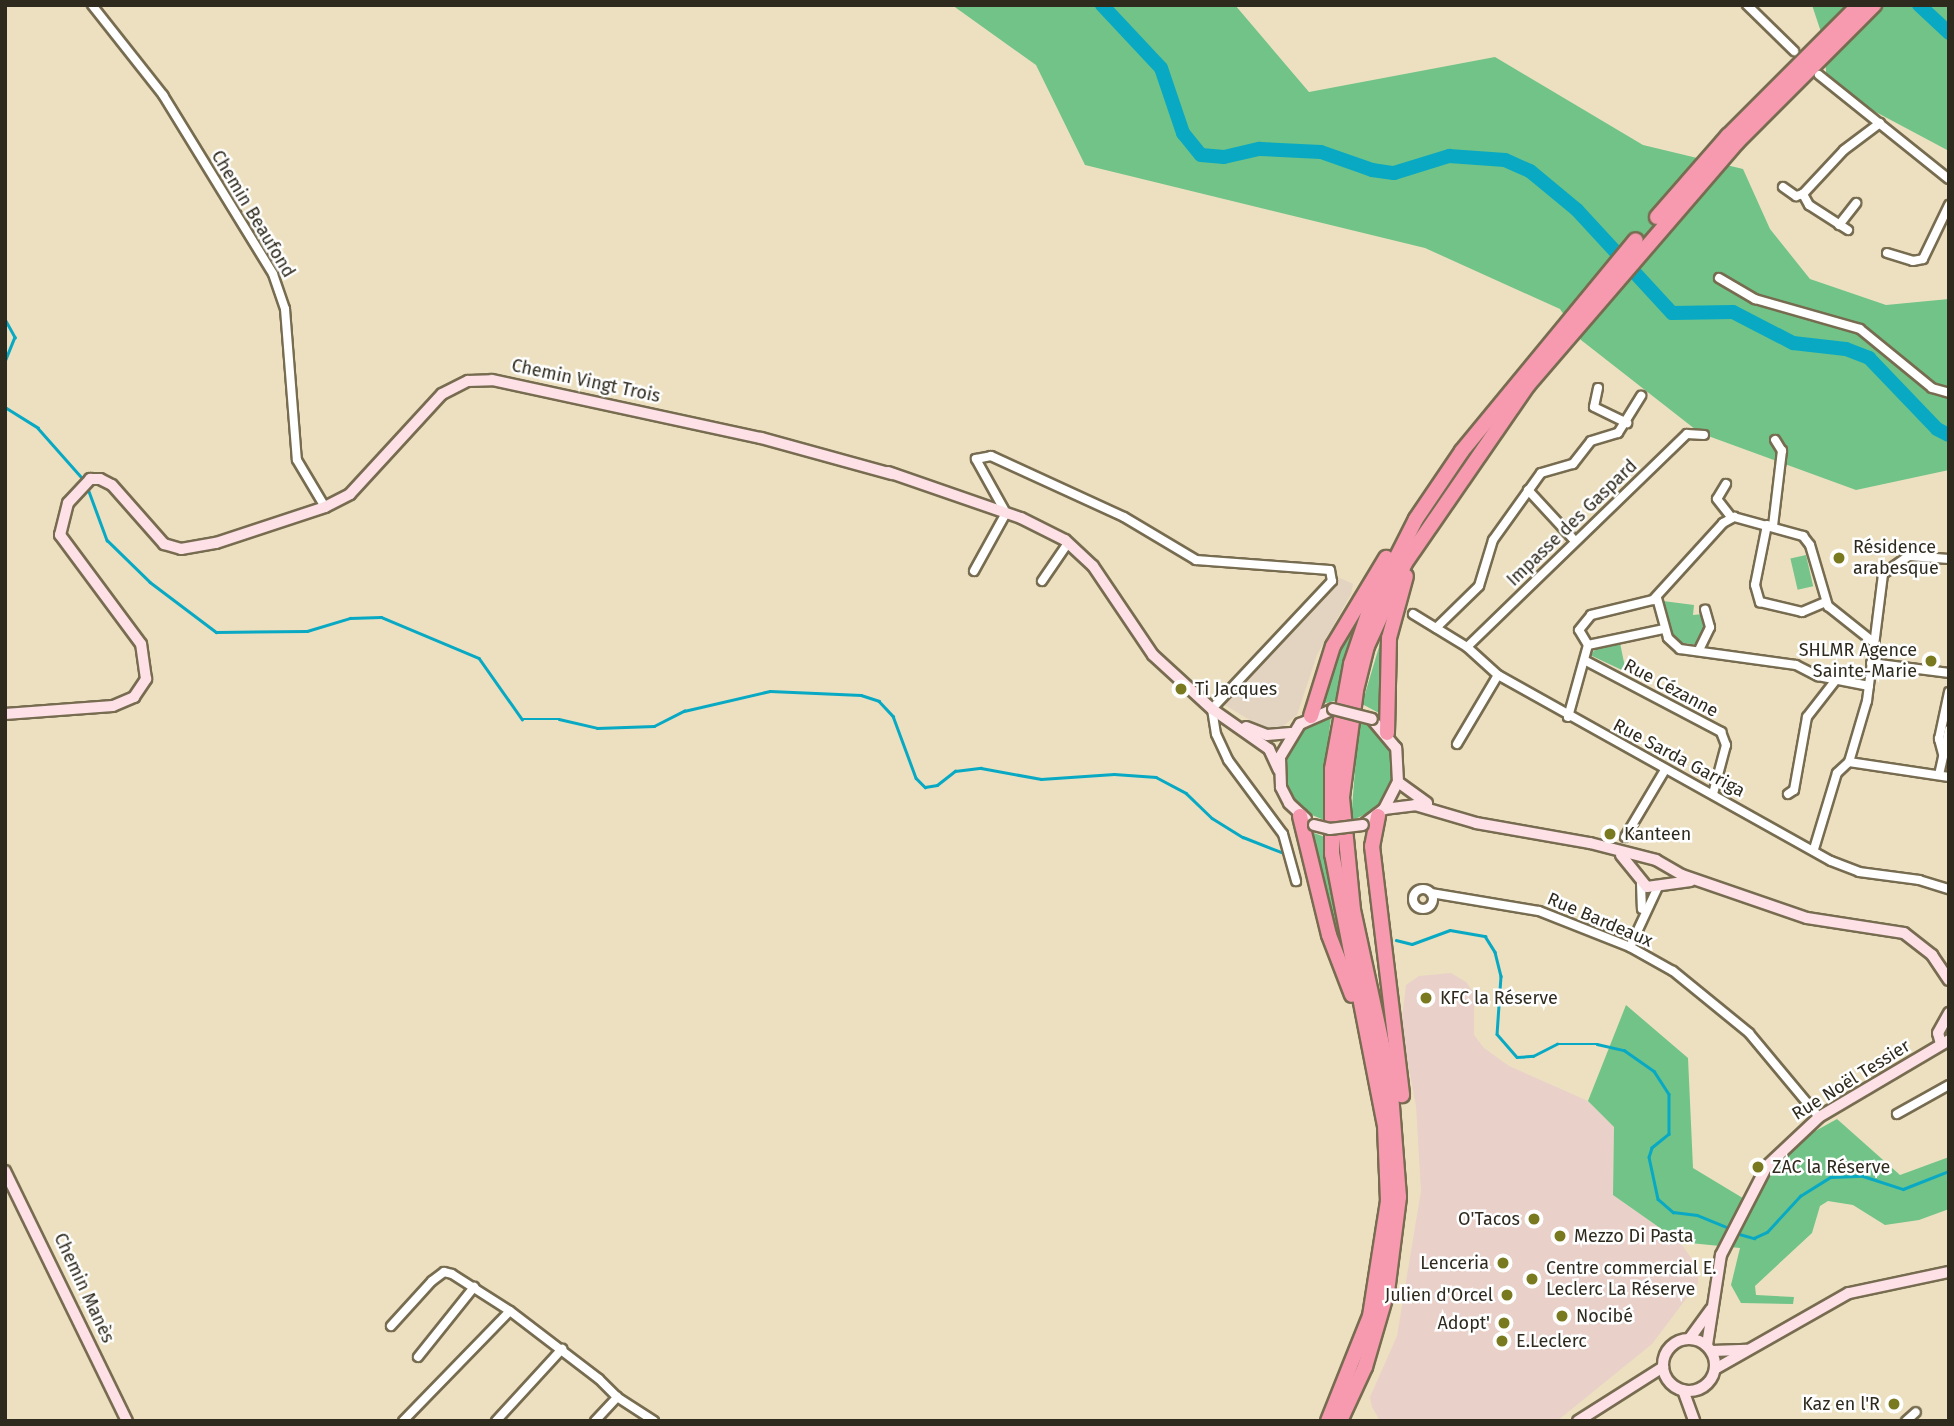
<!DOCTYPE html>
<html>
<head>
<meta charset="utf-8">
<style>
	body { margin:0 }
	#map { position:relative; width:1954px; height:1426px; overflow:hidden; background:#ece0c0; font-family:"Fira Sans",sans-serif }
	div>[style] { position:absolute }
	.commercial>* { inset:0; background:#e9d0c9 }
	.industrial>* { inset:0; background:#e3d4c2 }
	.green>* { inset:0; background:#76c38b; transform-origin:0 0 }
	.forest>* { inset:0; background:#71c388 }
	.stream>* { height:2.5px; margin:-1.25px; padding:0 1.25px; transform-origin:1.25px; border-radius:1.25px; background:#09a9c4 }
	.river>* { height:14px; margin:-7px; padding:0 7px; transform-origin:7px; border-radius:7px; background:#09a9c4 }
	.roads { filter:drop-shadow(2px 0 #776c50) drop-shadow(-2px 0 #776c50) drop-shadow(0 2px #776c50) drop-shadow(0 -2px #776c50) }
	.street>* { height:8px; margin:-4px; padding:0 4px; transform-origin:4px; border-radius:4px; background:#fff }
	.street>.ring { margin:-4px; padding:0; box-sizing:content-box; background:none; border:8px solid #fff; border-radius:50% }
	.secondary>* { height:10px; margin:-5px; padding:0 5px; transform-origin:5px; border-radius:5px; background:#fde1e7 }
	.secondary>.ring { margin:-5px; padding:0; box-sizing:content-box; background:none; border:10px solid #fde1e7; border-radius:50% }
	.highway>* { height:14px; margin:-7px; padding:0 7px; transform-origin:7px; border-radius:7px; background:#f79ab0 }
	.bridges { filter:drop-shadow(2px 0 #776c50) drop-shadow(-2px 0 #776c50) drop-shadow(0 2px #776c50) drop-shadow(0 -2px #776c50) }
	.secondary-bridge>* { height:10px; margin:-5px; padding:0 5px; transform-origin:5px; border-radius:5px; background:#fde1e7 }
	.dots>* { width:19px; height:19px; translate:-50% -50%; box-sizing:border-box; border:4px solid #fff; border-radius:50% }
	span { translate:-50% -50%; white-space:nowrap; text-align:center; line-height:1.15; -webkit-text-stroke:5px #fff; paint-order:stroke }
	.street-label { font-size:18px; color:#2f2a1e }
	.poi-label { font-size:18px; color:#2f2a1e }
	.left { translate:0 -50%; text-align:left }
	.right { translate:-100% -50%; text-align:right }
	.frame { position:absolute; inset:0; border:7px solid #2f2a1e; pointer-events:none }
</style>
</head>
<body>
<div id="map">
	<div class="commercial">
		<i style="clip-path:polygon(1451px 973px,1466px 982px,1474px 993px,1474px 1035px,1484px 1048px,1509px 1066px,1588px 1101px,1614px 1127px,1613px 1195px,1680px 1242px,1698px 1268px,1698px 1283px,1652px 1344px,1557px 1421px,1380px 1421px,1372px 1407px,1370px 1397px,1397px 1336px,1421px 1191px,1416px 1106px,1401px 1027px,1406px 985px,1419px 976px)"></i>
	</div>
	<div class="industrial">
		<i style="clip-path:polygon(1340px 578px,1353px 584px,1351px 594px,1317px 655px,1297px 715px,1282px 727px,1263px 728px,1223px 704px)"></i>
	</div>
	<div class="green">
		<i style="left:1806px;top:555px;width:32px;height:16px;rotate:77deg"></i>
		<i style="clip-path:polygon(1365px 599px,1335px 701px,1321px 704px,1327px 672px)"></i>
		<i style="clip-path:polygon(1663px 601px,1694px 605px,1693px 615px,1703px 614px,1706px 628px,1698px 645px,1675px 642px,1670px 637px)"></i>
		<i style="clip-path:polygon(1387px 620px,1382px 669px,1379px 713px,1362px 704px)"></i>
		<i style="clip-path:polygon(1620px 643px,1626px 672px,1590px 655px,1597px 648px)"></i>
		<i style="clip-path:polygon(1311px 832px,1325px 837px,1342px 953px,1323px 903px)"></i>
	</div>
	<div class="forest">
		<i style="clip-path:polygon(952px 5px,1235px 5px,1309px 92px,1495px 57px,1643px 145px,1743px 169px,1770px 229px,1810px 279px,1886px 305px,1949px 299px,1949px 470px,1856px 490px,1700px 433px,1581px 340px,1560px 309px,1425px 248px,1085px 165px,1036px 65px)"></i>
		<i style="clip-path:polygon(1812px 5px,1949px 5px,1949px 151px,1827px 86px,1824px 41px)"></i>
		<i style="clip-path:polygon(1331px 717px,1325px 766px,1324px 820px,1307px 813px,1293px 797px,1285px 780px,1286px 757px,1296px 735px,1311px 722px)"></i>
		<i style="clip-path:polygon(1359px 719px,1376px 728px,1387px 743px,1394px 766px,1390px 790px,1374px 810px,1351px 821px)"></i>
		<i style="clip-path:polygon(1626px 1005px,1688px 1058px,1693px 1168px,1746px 1200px,1781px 1150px,1837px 1119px,1900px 1175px,1949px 1157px,1949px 1209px,1919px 1220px,1885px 1225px,1853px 1205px,1828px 1201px,1820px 1206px,1812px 1233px,1755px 1286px,1756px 1295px,1794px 1297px,1793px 1304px,1741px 1303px,1731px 1285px,1740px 1248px,1680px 1242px,1613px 1195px,1614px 1127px,1588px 1101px)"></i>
	</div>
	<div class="stream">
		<i style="left:5px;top:319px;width:21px;rotate:61deg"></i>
		<i style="left:15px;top:337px;width:27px;rotate:112deg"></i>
		<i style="left:5px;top:407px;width:39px;rotate:32deg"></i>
		<i style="left:38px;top:428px;width:69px;rotate:48.5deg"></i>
		<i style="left:87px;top:486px;width:58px;rotate:69.7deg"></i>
		<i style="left:107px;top:540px;width:60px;rotate:44.3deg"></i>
		<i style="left:150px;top:582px;width:83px;rotate:37.1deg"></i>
		<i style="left:216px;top:632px;width:91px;rotate:-0.6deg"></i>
		<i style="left:307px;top:631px;width:45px;rotate:-16.8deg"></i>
		<i style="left:350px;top:618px;width:31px;rotate:-2deg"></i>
		<i style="left:381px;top:617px;width:106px;rotate:22.7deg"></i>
		<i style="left:479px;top:658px;width:75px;rotate:54.8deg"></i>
		<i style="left:522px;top:719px;width:37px"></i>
		<i style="left:559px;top:719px;width:39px;rotate:13deg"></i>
		<i style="left:597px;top:728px;width:57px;rotate:-2deg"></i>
		<i style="left:654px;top:726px;width:34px;rotate:-27deg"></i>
		<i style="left:684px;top:711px;width:88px;rotate:-13.1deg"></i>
		<i style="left:770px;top:691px;width:91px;rotate:2.5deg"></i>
		<i style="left:861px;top:695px;width:19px;rotate:18deg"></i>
		<i style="left:879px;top:701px;width:21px;rotate:47deg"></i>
		<i style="left:893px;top:716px;width:66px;rotate:69.6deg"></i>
		<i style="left:916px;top:778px;width:13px;rotate:45deg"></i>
		<i style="left:925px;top:787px;width:12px;rotate:-9deg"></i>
		<i style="left:937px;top:785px;width:23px;rotate:-38deg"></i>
		<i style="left:955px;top:771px;width:26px;rotate:-7deg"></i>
		<i style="left:981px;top:768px;width:61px;rotate:10.4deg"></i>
		<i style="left:1041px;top:779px;width:73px;rotate:-3.9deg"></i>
		<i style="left:1114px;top:774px;width:42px;rotate:4.1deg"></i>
		<i style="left:1156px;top:777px;width:34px;rotate:28deg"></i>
		<i style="left:1186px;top:793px;width:36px;rotate:44deg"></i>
		<i style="left:1212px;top:818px;width:36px;rotate:32deg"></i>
		<i style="left:1243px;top:837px;width:41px;rotate:21.5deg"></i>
		<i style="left:1396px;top:940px;width:16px;rotate:14deg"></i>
		<i style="left:1412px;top:944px;width:40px;rotate:-20.2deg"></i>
		<i style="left:1450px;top:930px;width:36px;rotate:10deg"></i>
		<i style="left:1485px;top:936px;width:19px;rotate:58deg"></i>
		<i style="left:1495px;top:952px;width:25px;rotate:76deg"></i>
		<i style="left:1501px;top:976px;width:58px;rotate:93.9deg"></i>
		<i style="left:1497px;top:1034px;width:30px;rotate:49deg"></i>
		<i style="left:1517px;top:1057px;width:16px;rotate:-4deg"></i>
		<i style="left:1533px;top:1056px;width:27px;rotate:-27deg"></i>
		<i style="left:1557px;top:1044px;width:40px"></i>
		<i style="left:1597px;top:1044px;width:28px;rotate:13deg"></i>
		<i style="left:1624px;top:1050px;width:37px;rotate:35deg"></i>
		<i style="left:1654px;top:1071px;width:27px;rotate:57deg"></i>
		<i style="left:1669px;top:1094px;width:40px;rotate:90deg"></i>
		<i style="left:1669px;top:1134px;width:22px;rotate:141deg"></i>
		<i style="left:1652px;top:1148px;width:9px;rotate:108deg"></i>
		<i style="left:1649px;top:1157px;width:43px;rotate:77.9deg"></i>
		<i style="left:1658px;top:1199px;width:20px;rotate:41deg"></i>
		<i style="left:1673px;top:1212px;width:24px;rotate:7deg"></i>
		<i style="left:1697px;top:1215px;width:37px;rotate:22deg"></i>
		<i style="left:1736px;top:1233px;width:19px;rotate:16deg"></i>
		<i style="left:1754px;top:1238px;width:14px;rotate:-25deg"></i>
		<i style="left:1767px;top:1232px;width:49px;rotate:-47.5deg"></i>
		<i style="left:1800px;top:1196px;width:36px;rotate:-32deg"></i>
		<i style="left:1831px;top:1177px;width:32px;rotate:-2deg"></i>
		<i style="left:1863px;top:1176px;width:42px;rotate:18deg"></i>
		<i style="left:1903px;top:1189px;width:49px;rotate:-21.4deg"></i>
	</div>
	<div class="river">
		<i style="left:1102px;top:5px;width:86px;rotate:46.9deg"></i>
		<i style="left:1161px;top:68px;width:69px;rotate:71.3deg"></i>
		<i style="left:1183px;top:133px;width:28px;rotate:51deg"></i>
		<i style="left:1201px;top:155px;width:23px;rotate:5deg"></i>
		<i style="left:1224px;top:157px;width:37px;rotate:-13deg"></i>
		<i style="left:1260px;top:149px;width:61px;rotate:2.8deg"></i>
		<i style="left:1321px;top:152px;width:54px;rotate:19.4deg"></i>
		<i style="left:1372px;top:170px;width:22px;rotate:8deg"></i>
		<i style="left:1394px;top:173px;width:58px;rotate:-17.2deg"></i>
		<i style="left:1449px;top:156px;width:56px;rotate:4.1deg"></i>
		<i style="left:1505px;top:160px;width:27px;rotate:24deg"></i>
		<i style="left:1530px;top:171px;width:61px;rotate:39.7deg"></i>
		<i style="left:1577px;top:210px;width:140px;rotate:47.3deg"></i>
		<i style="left:1672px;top:313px;width:61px;rotate:-0.9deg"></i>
		<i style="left:1733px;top:312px;width:68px;rotate:27.3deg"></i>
		<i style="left:1793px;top:343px;width:53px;rotate:6.5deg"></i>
		<i style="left:1846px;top:349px;width:25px;rotate:21deg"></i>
		<i style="left:1869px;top:358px;width:98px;rotate:46.2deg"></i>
		<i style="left:1937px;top:429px;width:13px;rotate:27deg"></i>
		<i style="left:1919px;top:5px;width:41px;rotate:43deg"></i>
	</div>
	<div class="roads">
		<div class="street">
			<i style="left:92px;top:5px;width:115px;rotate:51.7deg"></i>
			<i style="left:163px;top:95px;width:210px;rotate:58.4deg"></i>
			<i style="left:273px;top:274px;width:37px;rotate:71deg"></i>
			<i style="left:285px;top:309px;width:151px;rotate:85.5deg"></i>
			<i style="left:297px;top:460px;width:55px;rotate:59.2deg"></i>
			<i style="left:1747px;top:5px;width:66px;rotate:44.4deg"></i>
			<i style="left:1819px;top:75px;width:166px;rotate:38.7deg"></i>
			<i style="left:1783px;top:187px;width:16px;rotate:35deg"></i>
			<i style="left:1796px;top:196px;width:7px;rotate:-16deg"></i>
			<i style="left:1839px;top:225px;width:28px;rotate:-52deg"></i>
			<i style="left:1848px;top:230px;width:46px;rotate:-147.3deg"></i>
			<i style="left:1809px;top:205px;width:13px;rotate:-119deg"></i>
			<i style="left:1803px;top:194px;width:60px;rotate:-47deg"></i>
			<i style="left:1844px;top:150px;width:45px;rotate:-36.9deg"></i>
			<i style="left:1887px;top:253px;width:27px;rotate:17deg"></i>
			<i style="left:1913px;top:261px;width:10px;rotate:-11deg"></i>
			<i style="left:1923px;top:259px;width:60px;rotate:-64.3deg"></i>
			<i style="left:1719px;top:278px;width:42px;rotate:30.3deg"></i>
			<i style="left:1755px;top:299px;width:109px;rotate:15.9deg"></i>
			<i style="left:1860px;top:329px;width:93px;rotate:39.3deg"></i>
			<i style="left:1932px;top:388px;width:18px;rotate:16deg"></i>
			<i style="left:1598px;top:388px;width:19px;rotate:102deg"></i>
			<i style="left:1594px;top:407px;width:37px;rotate:26deg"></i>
			<i style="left:1726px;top:484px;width:17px;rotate:121deg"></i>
			<i style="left:1717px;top:499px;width:24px;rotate:52deg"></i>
			<i style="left:1528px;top:490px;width:69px;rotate:47.3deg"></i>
			<i style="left:1767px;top:525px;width:61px;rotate:101.3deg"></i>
			<i style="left:1755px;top:585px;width:18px;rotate:74deg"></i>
			<i style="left:1760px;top:602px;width:43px;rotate:13.4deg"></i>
			<i style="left:1802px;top:612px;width:25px;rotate:-23deg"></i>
			<i style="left:1773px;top:526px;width:76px;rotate:-83.2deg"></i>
			<i style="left:1782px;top:451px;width:13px;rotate:-122deg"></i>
			<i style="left:974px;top:571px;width:66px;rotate:-61.1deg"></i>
			<i style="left:1006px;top:513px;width:62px;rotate:-119.1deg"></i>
			<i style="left:976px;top:459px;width:15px;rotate:-11deg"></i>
			<i style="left:991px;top:456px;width:146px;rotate:24.6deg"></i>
			<i style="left:1124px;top:517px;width:84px;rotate:30.8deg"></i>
			<i style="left:1196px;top:560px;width:134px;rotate:4.3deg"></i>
			<i style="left:1330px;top:570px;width:11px;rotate:80deg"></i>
			<i style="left:1332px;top:581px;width:175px;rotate:133.2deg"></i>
			<i style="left:1212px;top:709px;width:25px;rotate:81deg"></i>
			<i style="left:1216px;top:734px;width:29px;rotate:65deg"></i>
			<i style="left:1228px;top:760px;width:92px;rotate:53.4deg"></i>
			<i style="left:1283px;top:834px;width:49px;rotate:74.5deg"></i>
			<i style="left:1042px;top:581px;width:46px;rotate:-55.6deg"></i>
			<i style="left:1657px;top:598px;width:41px;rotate:74.6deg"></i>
			<i style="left:1668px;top:638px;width:16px;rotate:43deg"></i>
			<i style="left:1680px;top:649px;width:117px;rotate:7.9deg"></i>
			<i style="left:1796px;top:665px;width:25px;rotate:27deg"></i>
			<i style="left:1818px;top:676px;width:52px;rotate:11.1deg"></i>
			<i style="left:1413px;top:614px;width:63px;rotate:31.4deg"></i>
			<i style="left:1467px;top:647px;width:42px;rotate:42.1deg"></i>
			<i style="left:1498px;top:675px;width:381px;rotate:29.2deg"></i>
			<i style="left:1831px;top:861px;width:30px;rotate:21deg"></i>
			<i style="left:1859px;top:872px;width:61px;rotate:7.6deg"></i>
			<i style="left:1919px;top:880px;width:31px;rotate:17deg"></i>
			<i style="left:1436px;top:628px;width:60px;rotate:-44.3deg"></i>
			<i style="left:1479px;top:586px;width:48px;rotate:-73.1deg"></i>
			<i style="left:1493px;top:540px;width:82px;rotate:-54.4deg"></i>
			<i style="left:1541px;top:473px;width:33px;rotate:-16deg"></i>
			<i style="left:1573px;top:464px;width:29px;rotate:-52deg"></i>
			<i style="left:1591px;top:441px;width:28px;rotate:-17deg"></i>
			<i style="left:1618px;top:433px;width:44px;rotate:-58.1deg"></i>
			<i style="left:1588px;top:645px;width:17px;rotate:-121deg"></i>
			<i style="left:1579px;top:630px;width:19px;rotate:-51deg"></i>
			<i style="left:1591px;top:615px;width:64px;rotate:-13.6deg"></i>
			<i style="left:1653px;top:600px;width:104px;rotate:-47.7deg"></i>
			<i style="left:1723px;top:523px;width:13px;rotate:-29deg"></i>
			<i style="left:1734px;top:517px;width:72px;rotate:15.4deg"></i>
			<i style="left:1803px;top:536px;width:11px;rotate:52deg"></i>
			<i style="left:1810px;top:545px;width:64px;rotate:73.6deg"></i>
			<i style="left:1828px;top:606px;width:56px;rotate:38.5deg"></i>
			<i style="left:1588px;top:645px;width:78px;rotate:-11.9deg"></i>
			<i style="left:1467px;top:647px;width:306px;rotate:-44.1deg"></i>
			<i style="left:1687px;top:434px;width:17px;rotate:3deg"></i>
			<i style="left:1699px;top:650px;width:25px;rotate:-64deg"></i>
			<i style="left:1710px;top:627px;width:18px;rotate:-106deg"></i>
			<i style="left:1586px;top:661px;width:153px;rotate:27.7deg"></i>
			<i style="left:1721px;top:732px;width:14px;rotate:69deg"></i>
			<i style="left:1726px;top:745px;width:51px;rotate:104.9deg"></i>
			<i style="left:1871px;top:663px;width:79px;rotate:7.3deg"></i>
			<i style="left:1568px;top:717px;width:75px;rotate:-74.5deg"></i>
			<i style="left:1457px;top:744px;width:80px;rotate:-59.3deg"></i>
			<i style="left:1943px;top:754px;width:16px;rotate:-105deg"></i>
			<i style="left:1939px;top:739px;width:48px;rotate:-78deg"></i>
			<i style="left:1849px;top:762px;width:101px;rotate:8.5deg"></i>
			<i style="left:1939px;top:775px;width:46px;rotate:-77.5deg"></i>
			<i style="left:1788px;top:794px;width:7px;rotate:-34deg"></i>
			<i style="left:1794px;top:790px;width:74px;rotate:-79.9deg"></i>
			<i style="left:1807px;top:717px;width:46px;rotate:-52.1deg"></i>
			<i style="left:1625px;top:837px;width:78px;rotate:-59.2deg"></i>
			<i style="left:1814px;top:849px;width:79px;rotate:-73.2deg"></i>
			<i style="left:1837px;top:773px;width:16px;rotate:-43deg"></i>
			<i style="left:1849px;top:762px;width:64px;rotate:-73.6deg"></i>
			<i style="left:1867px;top:701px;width:128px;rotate:-82.8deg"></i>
			<i style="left:1883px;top:574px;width:32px;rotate:-35deg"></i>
			<i style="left:1909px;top:556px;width:40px;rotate:4.3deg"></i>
			<i style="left:1641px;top:883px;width:26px;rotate:88deg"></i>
			<i class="ring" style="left:1413px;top:889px;width:12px;height:12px"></i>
			<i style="left:1431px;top:893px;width:109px;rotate:9.5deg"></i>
			<i style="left:1539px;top:911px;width:98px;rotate:21.6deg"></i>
			<i style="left:1630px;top:947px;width:49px;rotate:29.2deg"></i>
			<i style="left:1673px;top:971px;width:98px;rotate:39.2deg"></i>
			<i style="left:1749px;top:1033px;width:109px;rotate:50.2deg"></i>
			<i style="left:1630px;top:947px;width:66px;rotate:-65deg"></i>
			<i style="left:1897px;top:1114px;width:60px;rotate:-29.1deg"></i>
			<i style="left:391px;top:1326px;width:61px;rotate:-47.7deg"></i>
			<i style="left:432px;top:1281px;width:15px;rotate:-37deg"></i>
			<i style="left:444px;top:1272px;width:8px;rotate:14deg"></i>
			<i style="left:452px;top:1274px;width:69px;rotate:32.5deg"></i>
			<i style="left:510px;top:1311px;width:112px;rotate:37.4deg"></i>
			<i style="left:599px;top:1379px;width:25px;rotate:45deg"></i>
			<i style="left:617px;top:1397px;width:44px;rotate:33deg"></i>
			<i style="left:418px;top:1357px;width:90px;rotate:-51.3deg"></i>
			<i style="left:403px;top:1421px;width:153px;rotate:-45.8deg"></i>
			<i style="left:496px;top:1421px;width:98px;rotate:-47.5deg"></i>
			<i style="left:595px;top:1421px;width:33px;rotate:-47deg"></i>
			<i style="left:1906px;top:1421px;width:13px;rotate:-42deg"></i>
		</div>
		<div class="secondary">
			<i style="left:888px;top:472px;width:141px;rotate:19.1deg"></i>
			<i style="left:1021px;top:518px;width:49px;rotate:26.6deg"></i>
			<i style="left:1065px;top:540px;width:38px;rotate:43deg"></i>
			<i style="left:1093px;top:566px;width:107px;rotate:56deg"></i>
			<i style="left:1153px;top:655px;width:80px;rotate:42.5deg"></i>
			<i style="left:1212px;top:709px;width:70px;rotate:35.1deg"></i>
			<i style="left:1269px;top:749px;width:23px;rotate:65deg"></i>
			<i style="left:5px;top:714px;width:108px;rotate:-4.2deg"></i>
			<i style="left:113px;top:706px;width:23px;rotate:-23deg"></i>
			<i style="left:134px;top:697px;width:22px;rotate:-56deg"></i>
			<i style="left:146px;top:679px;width:35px;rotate:-98deg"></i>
			<i style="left:141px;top:644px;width:136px;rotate:-126.6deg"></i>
			<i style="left:60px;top:535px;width:33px;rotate:-76deg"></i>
			<i style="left:68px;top:503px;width:33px;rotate:-47deg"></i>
			<i style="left:90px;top:479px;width:10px"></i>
			<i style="left:100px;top:479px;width:13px;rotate:27deg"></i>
			<i style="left:112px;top:485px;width:79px;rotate:48.6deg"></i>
			<i style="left:164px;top:544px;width:18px;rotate:16deg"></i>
			<i style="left:181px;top:549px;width:36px;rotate:-10deg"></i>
			<i style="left:216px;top:543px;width:115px;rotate:-18.3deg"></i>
			<i style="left:325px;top:507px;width:28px;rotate:-27deg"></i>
			<i style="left:350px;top:494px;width:136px;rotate:-47.4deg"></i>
			<i style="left:442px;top:394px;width:29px;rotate:-27deg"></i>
			<i style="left:468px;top:381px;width:24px;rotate:-2deg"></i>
			<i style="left:492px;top:380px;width:275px;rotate:12.2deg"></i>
			<i style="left:761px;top:438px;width:136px;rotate:15.4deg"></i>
			<i style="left:1246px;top:727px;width:22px;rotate:21deg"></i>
			<i style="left:1267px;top:735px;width:24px;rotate:-5deg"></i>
			<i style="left:1398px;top:782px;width:36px;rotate:36deg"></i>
			<i style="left:1384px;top:809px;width:31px;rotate:-7deg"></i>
			<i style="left:1415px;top:805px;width:64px;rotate:16.4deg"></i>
			<i style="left:1476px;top:823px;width:116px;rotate:10deg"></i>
			<i style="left:1590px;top:843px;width:68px;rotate:14.4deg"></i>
			<i style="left:1656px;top:860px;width:30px;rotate:30deg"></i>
			<i style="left:1682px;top:875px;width:132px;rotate:19deg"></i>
			<i style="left:1807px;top:918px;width:98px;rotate:8.8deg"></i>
			<i style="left:1904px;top:933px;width:36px;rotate:38deg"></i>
			<i style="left:1932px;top:955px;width:30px;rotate:56deg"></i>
			<i style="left:1306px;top:819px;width:23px;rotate:-137deg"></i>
			<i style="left:1289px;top:803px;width:18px;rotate:-117deg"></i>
			<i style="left:1281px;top:787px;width:30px;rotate:-92deg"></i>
			<i style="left:1280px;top:757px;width:39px;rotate:-59deg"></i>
			<i style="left:1300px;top:724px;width:36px;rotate:-24deg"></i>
			<i style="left:1363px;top:825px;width:26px;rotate:-37deg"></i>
			<i style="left:1384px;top:809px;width:30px;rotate:-63deg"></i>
			<i style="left:1398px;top:782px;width:34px;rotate:-93deg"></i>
			<i style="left:1396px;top:748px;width:38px;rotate:-130deg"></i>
			<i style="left:1621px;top:855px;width:41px;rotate:50.9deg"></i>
			<i style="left:1647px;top:887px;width:44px;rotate:-7.8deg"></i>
			<i style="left:1941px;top:1044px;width:11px;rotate:-105deg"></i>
			<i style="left:1938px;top:1033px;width:23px;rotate:-61deg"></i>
			<i style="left:5px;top:1171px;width:278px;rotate:64deg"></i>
			<i style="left:1690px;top:1338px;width:36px;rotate:-54deg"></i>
			<i class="ring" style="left:1663px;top:1339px;width:42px;height:42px"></i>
			<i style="left:1707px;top:1345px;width:91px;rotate:-81.2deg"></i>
			<i style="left:1721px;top:1255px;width:100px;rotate:-62.7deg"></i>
			<i style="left:1767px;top:1166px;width:71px;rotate:-43.3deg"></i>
			<i style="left:1819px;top:1117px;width:151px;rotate:-30.6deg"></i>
			<i style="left:1712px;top:1351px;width:35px;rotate:-2deg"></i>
			<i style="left:1715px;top:1369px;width:154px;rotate:-29.6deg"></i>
			<i style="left:1849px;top:1293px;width:102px;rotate:-11.9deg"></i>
			<i style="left:1683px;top:1390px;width:33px;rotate:70deg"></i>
			<i style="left:1578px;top:1421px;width:101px;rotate:-32.4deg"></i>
		</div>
		<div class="highway">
			<i style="left:1657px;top:217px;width:108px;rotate:-48.8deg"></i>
			<i style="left:1728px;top:136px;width:185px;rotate:-45deg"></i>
			<i style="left:1311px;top:716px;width:73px;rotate:-72.6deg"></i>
			<i style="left:1333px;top:646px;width:103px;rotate:-58.9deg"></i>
			<i style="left:1387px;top:733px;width:95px;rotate:-88.8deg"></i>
			<i style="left:1389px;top:638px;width:64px;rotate:-74.7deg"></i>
			<i style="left:1300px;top:816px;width:122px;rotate:76.3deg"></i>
			<i style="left:1329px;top:935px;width:64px;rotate:69deg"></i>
			<i style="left:1378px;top:816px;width:31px;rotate:101deg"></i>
			<i style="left:1372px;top:846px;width:251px;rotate:83.1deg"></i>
			<i style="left:1328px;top:1421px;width:113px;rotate:-68.2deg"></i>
			<i style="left:1370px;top:1316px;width:116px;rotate:-81.1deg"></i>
			<i style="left:1388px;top:1201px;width:75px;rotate:-92.3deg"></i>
			<i style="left:1385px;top:1126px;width:277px;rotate:-101deg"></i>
			<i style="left:1332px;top:854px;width:85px;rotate:-90deg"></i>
			<i style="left:1332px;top:769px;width:107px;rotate:-79.7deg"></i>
			<i style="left:1351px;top:664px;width:53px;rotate:-71.2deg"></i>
			<i style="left:1368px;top:614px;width:106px;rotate:-63.2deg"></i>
			<i style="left:1416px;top:519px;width:82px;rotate:-55.9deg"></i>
			<i style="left:1462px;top:451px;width:273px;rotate:-50.5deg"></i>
			<i style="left:1340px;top:1421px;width:60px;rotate:-65.2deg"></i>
			<i style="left:1365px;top:1367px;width:78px;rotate:-73.7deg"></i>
			<i style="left:1387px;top:1292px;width:96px;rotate:-82.8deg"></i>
			<i style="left:1399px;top:1197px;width:116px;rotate:-94.4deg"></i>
			<i style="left:1390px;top:1081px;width:175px;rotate:-102.2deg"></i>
			<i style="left:1353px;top:910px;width:114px;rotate:-95.6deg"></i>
			<i style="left:1342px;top:797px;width:108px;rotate:-82.5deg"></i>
			<i style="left:1356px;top:690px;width:45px;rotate:-76deg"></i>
			<i style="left:1367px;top:646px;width:91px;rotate:-65.4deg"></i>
			<i style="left:1405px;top:563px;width:216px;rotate:-55.4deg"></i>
			<i style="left:1528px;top:385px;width:321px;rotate:-49.3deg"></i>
			<i style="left:1737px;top:142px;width:194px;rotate:-45deg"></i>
		</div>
	</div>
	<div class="bridges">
		<div class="secondary-bridge">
			<i style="left:1333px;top:709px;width:40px;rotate:14.4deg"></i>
			<i style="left:1314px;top:825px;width:16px;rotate:14deg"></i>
			<i style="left:1330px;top:829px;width:33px;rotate:-7deg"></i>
		</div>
	</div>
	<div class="dots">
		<i style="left:1839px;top:558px;background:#79791f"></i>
		<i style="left:1931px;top:661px;background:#79791f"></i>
		<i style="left:1181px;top:689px;background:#79791f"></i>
		<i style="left:1610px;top:834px;background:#79791f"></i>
		<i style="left:1426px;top:998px;background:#79791f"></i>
		<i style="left:1758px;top:1167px;background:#79791f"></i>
		<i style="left:1534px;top:1219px;background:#79791f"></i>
		<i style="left:1560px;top:1236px;background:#79791f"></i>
		<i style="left:1503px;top:1263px;background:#79791f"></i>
		<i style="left:1532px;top:1279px;background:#79791f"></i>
		<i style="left:1507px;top:1295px;background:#79791f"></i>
		<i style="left:1562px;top:1316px;background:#79791f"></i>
		<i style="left:1504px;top:1323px;background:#79791f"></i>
		<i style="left:1502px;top:1341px;background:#79791f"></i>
		<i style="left:1894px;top:1404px;background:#79791f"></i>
	</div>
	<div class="street-label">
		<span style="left:253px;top:214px;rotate:59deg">Chemin Beaufond</span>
		<span style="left:586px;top:381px;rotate:12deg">Chemin Vingt Trois</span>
		<span style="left:1572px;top:523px;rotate:-44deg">Impasse des Gaspard</span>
		<span style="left:1671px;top:688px;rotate:28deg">Rue Cézanne</span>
		<span style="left:1679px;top:758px;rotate:28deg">Rue Sarda Garriga</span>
		<span style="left:1600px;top:920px;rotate:23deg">Rue Bardeaux</span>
		<span style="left:1851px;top:1080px;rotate:-32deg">Rue Noël Tessier</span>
		<span style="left:84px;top:1288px;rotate:65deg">Chemin Manès</span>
	</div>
	<div class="poi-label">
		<span class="left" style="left:1853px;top:558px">Résidence<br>arabesque</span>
		<span class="right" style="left:1917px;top:661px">SHLMR Agence<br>Sainte-Marie</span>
		<span class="left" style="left:1195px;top:689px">Ti Jacques</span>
		<span class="left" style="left:1624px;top:834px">Kanteen</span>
		<span class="left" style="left:1440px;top:998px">KFC la Réserve</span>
		<span class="left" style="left:1772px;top:1167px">ZAC la Réserve</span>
		<span class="right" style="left:1520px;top:1219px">O'Tacos</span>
		<span class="left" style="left:1574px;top:1236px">Mezzo Di Pasta</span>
		<span class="right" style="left:1489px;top:1263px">Lenceria</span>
		<span class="left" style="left:1546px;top:1279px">Centre commercial E.<br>Leclerc La Réserve</span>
		<span class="right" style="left:1493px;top:1295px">Julien d'Orcel</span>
		<span class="left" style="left:1576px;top:1316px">Nocibé</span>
		<span class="right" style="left:1490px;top:1323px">Adopt'</span>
		<span class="left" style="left:1516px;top:1341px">E.Leclerc</span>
		<span class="right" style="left:1880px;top:1404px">Kaz en l'R</span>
	</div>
	<div class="frame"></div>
</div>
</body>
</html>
